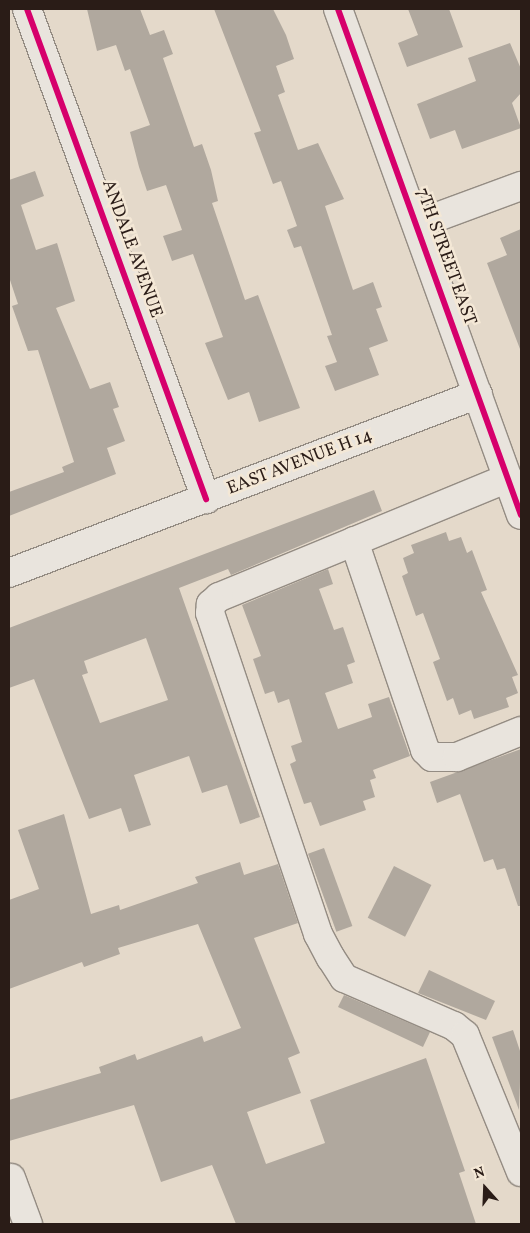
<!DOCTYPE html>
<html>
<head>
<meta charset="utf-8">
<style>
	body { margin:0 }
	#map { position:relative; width:530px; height:1233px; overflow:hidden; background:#e4d9ca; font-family:Vollkorn,serif }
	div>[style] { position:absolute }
	.building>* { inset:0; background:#b0a89e; transform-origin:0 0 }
	.roads { filter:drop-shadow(1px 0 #948c83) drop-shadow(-1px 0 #948c83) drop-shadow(0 1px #948c83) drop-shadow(0 -1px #948c83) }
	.minor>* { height:28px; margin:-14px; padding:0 14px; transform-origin:14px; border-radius:14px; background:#e9e4dd }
	.cycleway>* { height:6px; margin:-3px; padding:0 3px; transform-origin:3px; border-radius:3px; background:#d6006c }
	span { translate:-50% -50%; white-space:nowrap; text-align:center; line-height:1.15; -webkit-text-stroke:5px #f4e8d6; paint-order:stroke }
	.street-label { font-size:18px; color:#2a1c17 }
	.frame { position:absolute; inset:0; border:10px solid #2a1c17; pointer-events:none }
	.north { position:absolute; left:460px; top:1163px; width:50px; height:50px; -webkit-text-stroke:4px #f4e8d6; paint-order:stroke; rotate:340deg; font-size:14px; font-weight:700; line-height:20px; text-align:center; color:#2a1c17 }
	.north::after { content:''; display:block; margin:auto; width:18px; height:22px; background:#2a1c17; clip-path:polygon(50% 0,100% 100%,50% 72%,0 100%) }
</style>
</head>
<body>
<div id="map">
	<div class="building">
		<i style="clip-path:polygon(87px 9px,140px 9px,150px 35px,164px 30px,173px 54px,163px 58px,194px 147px,202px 144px,211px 170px,218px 201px,212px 203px,245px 300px,258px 295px,300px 408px,259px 422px,249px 392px,228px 400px,205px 343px,223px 337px,193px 254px,172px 261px,163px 236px,182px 230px,166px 185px,147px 191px,139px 167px,130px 132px,150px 125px,130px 69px,125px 71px,116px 45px,97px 51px)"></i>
		<i style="clip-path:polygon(214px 9px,273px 9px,286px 35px,294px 59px,276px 66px,285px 92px,278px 95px,298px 150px,318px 143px,344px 199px,325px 206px,353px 290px,373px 282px,382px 307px,376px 309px,388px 341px,369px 348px,379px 375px,335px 391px,325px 366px,337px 362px,327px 336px,332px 335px,301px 246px,294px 248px,287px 230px,297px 226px,281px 181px,273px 184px,254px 133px,261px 131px)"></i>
		<i style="clip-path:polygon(408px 9px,449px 9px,463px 47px,407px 67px,398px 43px,418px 35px)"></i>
		<i style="clip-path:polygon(510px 43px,521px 69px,521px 93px,512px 103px,521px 128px,462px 149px,455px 130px,430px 139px,417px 104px,476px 81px,468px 58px)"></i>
		<i style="clip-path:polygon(35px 171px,44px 196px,21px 205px,36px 250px,57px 243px,75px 301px,56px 308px,90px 389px,110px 382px,119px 407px,113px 409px,125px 441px,107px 448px,116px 474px,9px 516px,9px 492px,64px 472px,62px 467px,74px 462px,38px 350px,28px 351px,12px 306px,18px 304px,9px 277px,9px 180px)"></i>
		<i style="clip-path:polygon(521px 229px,521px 349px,520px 349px,487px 263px,507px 255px,500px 238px)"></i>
		<i style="clip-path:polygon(evenodd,374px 490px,382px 511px,231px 575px,228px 569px,179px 588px,260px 817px,240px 824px,227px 785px,202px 793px,189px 756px,134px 775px,151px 825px,129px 832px,121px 808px,89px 819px,34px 679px,9px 688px,9px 628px,374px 490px,146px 638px,168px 700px,100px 723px,82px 675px,88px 673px,84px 661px,146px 638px)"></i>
		<i style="clip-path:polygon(446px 532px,449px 541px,461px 537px,467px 553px,472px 550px,487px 590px,481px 592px,518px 675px,512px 677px,518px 693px,506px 698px,509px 707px,474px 719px,471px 710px,459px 715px,453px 698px,447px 701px,433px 662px,440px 659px,423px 613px,416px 616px,402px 576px,408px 573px,403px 558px,414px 553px,411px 545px)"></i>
		<i style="clip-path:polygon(328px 569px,333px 584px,319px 589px,334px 630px,343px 627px,355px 662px,347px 665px,353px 683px,325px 693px,338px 729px,372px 717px,368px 704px,389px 697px,410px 756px,373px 770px,376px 778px,370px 780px,375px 797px,363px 801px,366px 810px,320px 826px,311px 802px,304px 804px,290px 764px,296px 761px,291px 746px,302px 742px,289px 699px,278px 703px,274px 691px,265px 694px,253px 659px,261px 656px,242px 605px)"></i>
		<i style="clip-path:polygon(521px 749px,521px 906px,518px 906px,505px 868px,497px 870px,493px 859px,484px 862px,460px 794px,437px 803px,430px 782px)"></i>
		<i style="clip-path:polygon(64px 814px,91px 914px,119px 905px,120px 910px,198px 883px,195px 877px,240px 862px,244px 875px,278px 864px,298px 923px,254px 938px,300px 1053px,288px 1058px,301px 1093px,247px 1112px,266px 1164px,325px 1143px,310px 1100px,426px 1058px,465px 1171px,459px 1173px,476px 1224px,236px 1224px,212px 1165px,161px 1182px,134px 1105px,9px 1141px,9px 1100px,101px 1073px,99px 1067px,135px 1054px,137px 1060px,202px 1036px,204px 1042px,241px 1028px,198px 924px,118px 948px,120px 954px,84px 967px,82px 962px,9px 989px,9px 900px,39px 889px,18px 830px)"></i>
		<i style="left:324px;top:848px;width:83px;height:17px;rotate:70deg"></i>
		<i style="left:394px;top:866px;width:42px;height:58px;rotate:27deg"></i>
		<i style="clip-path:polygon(429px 970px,495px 1001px,486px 1020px,418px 993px)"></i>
		<i style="clip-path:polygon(344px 995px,430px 1032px,423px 1047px,338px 1007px)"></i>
		<i style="clip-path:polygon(513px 1030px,521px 1054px,519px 1110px,492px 1037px)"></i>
	</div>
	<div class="roads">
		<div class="minor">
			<i style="left:27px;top:9px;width:522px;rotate:69.93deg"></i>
			<i style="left:338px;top:9px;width:538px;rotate:70.12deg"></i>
			<i style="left:418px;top:224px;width:110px;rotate:-20.3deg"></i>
			<i style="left:508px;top:478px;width:313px;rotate:157.6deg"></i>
			<i style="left:219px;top:597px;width:11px;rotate:139deg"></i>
			<i style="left:211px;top:604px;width:9px;rotate:96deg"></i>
			<i style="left:210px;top:613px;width:339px;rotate:71.4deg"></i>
			<i style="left:318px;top:934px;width:27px;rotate:62deg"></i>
			<i style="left:331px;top:958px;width:24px;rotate:57deg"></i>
			<i style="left:344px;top:978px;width:120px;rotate:23.6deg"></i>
			<i style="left:454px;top:1026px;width:14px;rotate:39deg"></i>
			<i style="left:465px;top:1035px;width:148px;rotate:67.8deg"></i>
			<i style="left:354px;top:541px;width:221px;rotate:71.2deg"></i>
			<i style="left:425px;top:750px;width:10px;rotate:45deg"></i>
			<i style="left:432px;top:757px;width:25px"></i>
			<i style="left:457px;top:757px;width:69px;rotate:-22.1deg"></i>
			<i style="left:9px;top:573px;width:502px;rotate:-20.89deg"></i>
			<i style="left:11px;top:1178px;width:49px;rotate:69.7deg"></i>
		</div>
	</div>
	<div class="cycleway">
		<i style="left:27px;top:9px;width:522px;rotate:69.93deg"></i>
		<i style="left:338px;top:9px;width:538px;rotate:70.12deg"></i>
	</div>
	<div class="street-label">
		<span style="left:131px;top:249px;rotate:70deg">ANDALE AVENUE</span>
		<span style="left:445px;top:257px;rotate:70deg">7TH STREET EAST</span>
		<span style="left:300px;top:463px;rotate:-21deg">EAST AVENUE H 14</span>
	</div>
	<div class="frame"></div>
	<div class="north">N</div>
</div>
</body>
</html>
